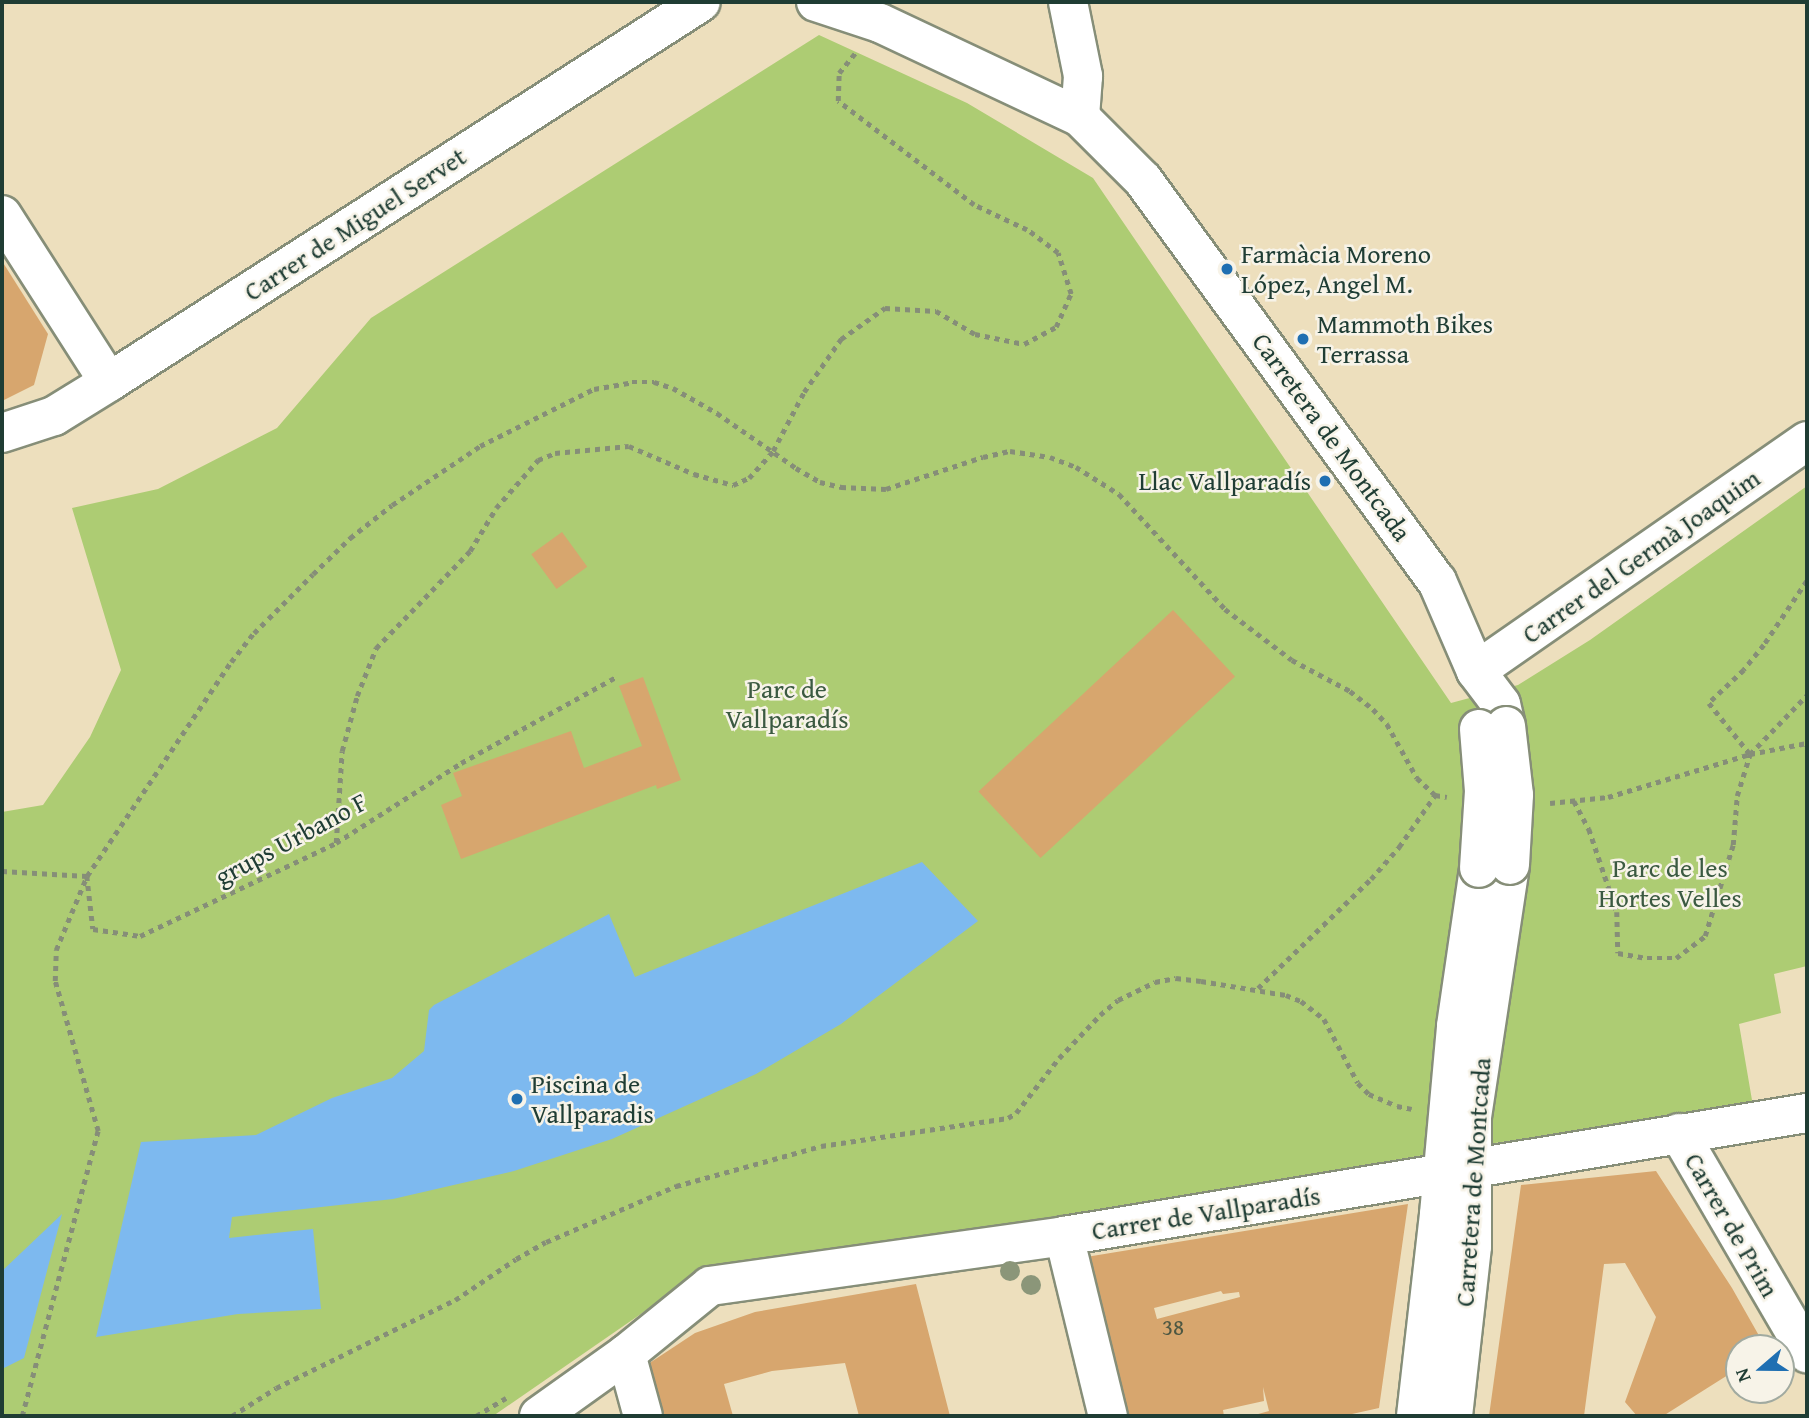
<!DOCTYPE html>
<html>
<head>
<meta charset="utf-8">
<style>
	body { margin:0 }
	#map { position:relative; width:1809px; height:1418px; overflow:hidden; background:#eddfbd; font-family:"Gentium Book Plus",serif }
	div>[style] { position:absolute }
	.green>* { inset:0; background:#adcc73 }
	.water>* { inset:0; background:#7db9ef }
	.building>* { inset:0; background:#d7a66e; transform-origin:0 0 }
	.path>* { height:4.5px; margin-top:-2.25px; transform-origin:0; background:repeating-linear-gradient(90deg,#868e78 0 5px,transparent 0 10px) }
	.roads { filter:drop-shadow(2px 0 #868e78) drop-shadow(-2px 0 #868e78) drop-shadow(0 2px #868e78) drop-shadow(0 -2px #868e78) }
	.minor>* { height:38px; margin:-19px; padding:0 19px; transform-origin:19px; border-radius:19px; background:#fff }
	.bridges { filter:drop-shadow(2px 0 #868e78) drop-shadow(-2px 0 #868e78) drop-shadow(0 2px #868e78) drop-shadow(0 -2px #868e78) }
	.minor-bridge>* { height:38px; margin:-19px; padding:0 19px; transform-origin:19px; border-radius:19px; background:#fff }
	.trees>* { width:20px; height:20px; margin:-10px; border-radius:50%; background:#8b9679 }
	.dots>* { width:19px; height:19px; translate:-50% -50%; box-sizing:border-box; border:4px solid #f7f3e8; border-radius:50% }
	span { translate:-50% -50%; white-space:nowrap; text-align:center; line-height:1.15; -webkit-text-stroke:5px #f7f3e8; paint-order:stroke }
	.number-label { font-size:23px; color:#4d5742 }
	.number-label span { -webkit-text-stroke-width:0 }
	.street-label { font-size:26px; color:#1f3d34 }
	.poi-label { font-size:26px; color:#1f3d34 }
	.left { translate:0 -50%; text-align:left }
	.right { translate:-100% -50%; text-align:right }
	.park-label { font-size:26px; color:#3b5a41 }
	.frame { position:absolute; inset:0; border:4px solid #1f3d34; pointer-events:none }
	.north { position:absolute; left:1725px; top:1334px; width:70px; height:70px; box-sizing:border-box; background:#f7f3e8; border:2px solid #a1aaa0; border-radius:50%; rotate:250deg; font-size:19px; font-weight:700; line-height:28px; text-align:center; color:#1f3d34 }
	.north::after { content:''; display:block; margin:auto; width:24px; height:32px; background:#1f6fb2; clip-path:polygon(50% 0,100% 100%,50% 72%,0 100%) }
</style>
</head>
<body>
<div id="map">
	<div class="green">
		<i style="clip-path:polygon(819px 35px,967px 103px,1093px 178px,1451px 703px,1518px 685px,1590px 640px,1807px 486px,1807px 966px,1774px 974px,1781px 1013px,1739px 1024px,1753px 1106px,1495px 1143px,690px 1280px,493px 1416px,2px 1416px,2px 812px,43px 805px,90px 737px,121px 670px,72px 508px,158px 489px,277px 428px,371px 318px)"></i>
	</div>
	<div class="water">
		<i style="clip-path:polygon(922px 862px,978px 921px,841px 1024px,756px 1074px,612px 1139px,514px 1171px,393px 1199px,232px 1217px,229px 1238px,313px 1229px,321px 1309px,238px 1314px,96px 1337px,141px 1142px,256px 1135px,332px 1098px,392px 1078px,424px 1051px,429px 1010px,434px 1005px,609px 914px,635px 977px)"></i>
		<i style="clip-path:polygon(62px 1214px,24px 1358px,2px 1369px,2px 1271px)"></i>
	</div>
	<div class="building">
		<i style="clip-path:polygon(2px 261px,48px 334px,34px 385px,2px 401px)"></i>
		<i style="left:562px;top:532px;width:43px;height:38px;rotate:54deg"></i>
		<i style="left:1173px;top:610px;width:91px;height:266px;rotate:47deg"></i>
		<i style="clip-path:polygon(643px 677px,681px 780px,657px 789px,656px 785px,461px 859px,441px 805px,462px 796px,453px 773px,571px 731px,584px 768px,642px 746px,619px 686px)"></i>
		<i style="clip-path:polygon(1656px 1171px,1732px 1288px,1766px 1348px,1739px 1348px,1739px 1368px,1663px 1416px,1637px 1416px,1625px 1402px,1656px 1317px,1625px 1263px,1604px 1264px,1584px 1416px,1489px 1416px,1521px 1185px)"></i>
		<i style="clip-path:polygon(evenodd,1408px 1204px,1379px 1408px,1343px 1416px,1251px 1416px,1269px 1411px,1263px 1387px,1264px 1401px,1223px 1410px,1224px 1416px,1121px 1416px,1080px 1258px,1408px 1204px,1221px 1291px,1223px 1294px,1239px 1292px,1240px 1297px,1157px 1319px,1154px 1308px,1221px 1291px)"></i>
		<i style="clip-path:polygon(916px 1284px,950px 1416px,859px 1416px,845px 1363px,772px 1371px,724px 1384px,733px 1416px,652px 1416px,639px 1370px,695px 1333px,755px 1312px)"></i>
	</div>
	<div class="path">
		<i style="left:1807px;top:581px;width:77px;rotate:123.9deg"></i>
		<i style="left:1764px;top:645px;width:32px;rotate:129deg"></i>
		<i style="left:1744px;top:670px;width:48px;rotate:136.7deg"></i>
		<i style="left:1709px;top:703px;width:65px;rotate:51.2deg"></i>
		<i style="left:1750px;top:754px;width:82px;rotate:-46deg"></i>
		<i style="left:1574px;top:801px;width:32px;rotate:62deg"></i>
		<i style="left:1589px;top:829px;width:88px;rotate:71.4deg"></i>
		<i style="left:1617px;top:912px;width:41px;rotate:88.6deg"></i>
		<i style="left:1618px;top:953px;width:29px;rotate:10deg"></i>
		<i style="left:1647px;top:958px;width:29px"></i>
		<i style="left:1676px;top:958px;width:36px;rotate:-37deg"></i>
		<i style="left:1705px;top:936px;width:95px;rotate:-72.9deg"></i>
		<i style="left:1733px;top:845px;width:49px;rotate:-85.3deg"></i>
		<i style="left:1737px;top:796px;width:44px;rotate:-72.8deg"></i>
		<i style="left:1550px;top:803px;width:58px;rotate:-5.9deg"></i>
		<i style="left:1608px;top:797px;width:148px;rotate:-16.8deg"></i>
		<i style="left:1750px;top:754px;width:58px;rotate:-10.9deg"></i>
		<i style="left:336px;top:843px;width:92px;rotate:-86.3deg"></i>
		<i style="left:342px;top:751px;width:57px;rotate:-74.7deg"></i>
		<i style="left:357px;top:696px;width:52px;rotate:-68.4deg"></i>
		<i style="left:376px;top:648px;width:135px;rotate:-45.9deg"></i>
		<i style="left:470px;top:551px;width:50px;rotate:-58.8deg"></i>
		<i style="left:496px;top:508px;width:64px;rotate:-48.8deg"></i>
		<i style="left:538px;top:460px;width:18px;rotate:-22deg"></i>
		<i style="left:555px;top:453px;width:74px;rotate:-5.4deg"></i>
		<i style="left:629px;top:446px;width:71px;rotate:23.3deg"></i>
		<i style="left:694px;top:474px;width:41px;rotate:15.8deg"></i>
		<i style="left:733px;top:485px;width:17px;rotate:-24deg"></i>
		<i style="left:749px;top:478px;width:36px;rotate:-48deg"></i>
		<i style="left:773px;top:451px;width:67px;rotate:-62.3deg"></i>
		<i style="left:804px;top:392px;width:65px;rotate:-55.1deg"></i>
		<i style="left:841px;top:339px;width:54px;rotate:-35.2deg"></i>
		<i style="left:885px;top:308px;width:51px;rotate:3.4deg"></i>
		<i style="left:936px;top:311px;width:45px;rotate:30.5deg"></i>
		<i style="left:975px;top:334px;width:50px;rotate:11.5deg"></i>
		<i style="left:1024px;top:344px;width:36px;rotate:-28deg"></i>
		<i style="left:1056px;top:327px;width:36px;rotate:-66deg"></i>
		<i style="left:1071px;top:294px;width:43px;rotate:-107.6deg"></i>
		<i style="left:1058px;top:253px;width:39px;rotate:-143deg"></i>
		<i style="left:1027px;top:230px;width:59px;rotate:-154.7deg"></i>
		<i style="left:974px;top:205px;width:171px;rotate:-142.6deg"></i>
		<i style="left:838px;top:101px;width:28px;rotate:-88deg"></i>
		<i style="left:839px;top:73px;width:26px;rotate:-51deg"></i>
		<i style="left:2px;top:871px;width:85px;rotate:3.4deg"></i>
		<i style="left:87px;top:876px;width:53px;rotate:83.5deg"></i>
		<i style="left:93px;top:929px;width:48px;rotate:8.5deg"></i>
		<i style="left:140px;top:936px;width:217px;rotate:-25.4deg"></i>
		<i style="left:336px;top:843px;width:148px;rotate:-32.6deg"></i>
		<i style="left:461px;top:763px;width:179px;rotate:-29deg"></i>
		<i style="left:1258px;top:988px;width:157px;rotate:-44deg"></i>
		<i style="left:1371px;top:879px;width:43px;rotate:-48.8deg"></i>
		<i style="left:1399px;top:847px;width:63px;rotate:-55.3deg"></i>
		<i style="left:22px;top:1416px;width:295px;rotate:-75.1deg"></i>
		<i style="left:98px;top:1131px;width:156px;rotate:-106deg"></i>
		<i style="left:55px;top:981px;width:31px;rotate:-88deg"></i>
		<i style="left:56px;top:950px;width:80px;rotate:-67.3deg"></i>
		<i style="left:87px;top:876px;width:258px;rotate:-56.1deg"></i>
		<i style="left:231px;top:662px;width:37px;rotate:-52deg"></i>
		<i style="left:254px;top:633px;width:83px;rotate:-45deg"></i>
		<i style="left:313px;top:574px;width:52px;rotate:-44.2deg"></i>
		<i style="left:350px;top:538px;width:53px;rotate:-38.2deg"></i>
		<i style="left:392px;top:505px;width:106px;rotate:-33.8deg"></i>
		<i style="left:480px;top:446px;width:127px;rotate:-26.6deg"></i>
		<i style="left:594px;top:389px;width:39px;rotate:-10deg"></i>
		<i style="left:632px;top:382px;width:22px"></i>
		<i style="left:654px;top:382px;width:20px;rotate:18deg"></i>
		<i style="left:673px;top:388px;width:51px;rotate:29.6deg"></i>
		<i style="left:717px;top:413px;width:96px;rotate:34.8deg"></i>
		<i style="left:796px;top:468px;width:28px;rotate:30deg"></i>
		<i style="left:820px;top:482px;width:22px;rotate:13deg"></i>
		<i style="left:841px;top:487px;width:45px;rotate:2.5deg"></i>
		<i style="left:886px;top:489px;width:102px;rotate:-18.3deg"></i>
		<i style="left:983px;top:457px;width:28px;rotate:-13deg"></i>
		<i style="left:1010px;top:451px;width:40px;rotate:8.5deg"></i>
		<i style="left:1050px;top:457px;width:28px;rotate:21deg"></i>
		<i style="left:1076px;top:467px;width:51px;rotate:32.1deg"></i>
		<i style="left:1119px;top:494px;width:156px;rotate:47.3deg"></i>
		<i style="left:1225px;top:609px;width:84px;rotate:37.3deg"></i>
		<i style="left:1292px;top:660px;width:66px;rotate:28.1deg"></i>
		<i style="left:1350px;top:691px;width:29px;rotate:38deg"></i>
		<i style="left:1373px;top:709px;width:21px;rotate:47deg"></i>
		<i style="left:1387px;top:724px;width:62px;rotate:60.9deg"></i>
		<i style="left:1417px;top:778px;width:25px;rotate:43deg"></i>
		<i style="left:1435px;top:795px;width:12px;rotate:9deg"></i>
		<i style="left:232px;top:1416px;width:52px;rotate:-32.5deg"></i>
		<i style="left:276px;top:1388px;width:199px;rotate:-26.2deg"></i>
		<i style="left:455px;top:1300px;width:73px;rotate:-33.9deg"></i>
		<i style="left:516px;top:1259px;width:34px;rotate:-30deg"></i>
		<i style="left:546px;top:1242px;width:142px;rotate:-23.3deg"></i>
		<i style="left:676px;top:1186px;width:150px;rotate:-15.4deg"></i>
		<i style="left:821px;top:1146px;width:189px;rotate:-8.5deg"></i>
		<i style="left:1008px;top:1118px;width:9px;rotate:-32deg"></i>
		<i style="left:1016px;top:1113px;width:70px;rotate:-52deg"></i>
		<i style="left:1059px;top:1058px;width:59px;rotate:-46.4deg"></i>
		<i style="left:1100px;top:1015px;width:23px;rotate:-40deg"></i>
		<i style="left:1118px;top:1000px;width:41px;rotate:-25.9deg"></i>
		<i style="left:1155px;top:982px;width:21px;rotate:-11deg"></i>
		<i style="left:1176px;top:978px;width:25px;rotate:7deg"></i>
		<i style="left:1201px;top:981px;width:86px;rotate:9.4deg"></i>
		<i style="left:1286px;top:995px;width:16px;rotate:22deg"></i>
		<i style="left:1301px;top:1001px;width:29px;rotate:38deg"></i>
		<i style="left:1324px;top:1019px;width:72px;rotate:62deg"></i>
		<i style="left:1358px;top:1083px;width:16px;rotate:45deg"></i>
		<i style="left:1369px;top:1094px;width:30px;rotate:23deg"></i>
		<i style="left:1397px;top:1106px;width:15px;rotate:11deg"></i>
		<i style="left:476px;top:1416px;width:35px;rotate:-31deg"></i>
	</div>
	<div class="roads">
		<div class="minor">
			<i style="left:816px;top:2px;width:67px;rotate:18.2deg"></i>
			<i style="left:880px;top:23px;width:221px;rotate:25.2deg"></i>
			<i style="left:1080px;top:117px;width:89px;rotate:45deg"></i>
			<i style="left:1143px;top:180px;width:497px;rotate:53.8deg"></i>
			<i style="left:1437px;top:581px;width:98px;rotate:66.6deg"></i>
			<i style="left:1476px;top:671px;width:41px;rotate:52.9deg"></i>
			<i style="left:1501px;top:704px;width:23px;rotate:77deg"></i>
			<i style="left:1068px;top:2px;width:76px;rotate:78.5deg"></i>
			<i style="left:1083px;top:76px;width:41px;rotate:94.2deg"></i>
			<i style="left:2px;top:215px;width:198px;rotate:57.4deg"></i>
			<i style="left:2px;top:433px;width:55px;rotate:-18.1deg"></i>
			<i style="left:54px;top:416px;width:65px;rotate:-31.7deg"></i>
			<i style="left:109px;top:382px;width:703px;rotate:-32.7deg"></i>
			<i style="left:1476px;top:671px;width:403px;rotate:-34.8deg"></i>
			<i style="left:1679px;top:1133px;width:255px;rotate:59.8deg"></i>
			<i style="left:1064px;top:1236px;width:185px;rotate:76.3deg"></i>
			<i style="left:626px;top:1354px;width:64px;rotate:74.7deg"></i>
			<i style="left:539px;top:1416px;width:107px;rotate:-35.5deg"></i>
			<i style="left:626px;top:1354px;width:108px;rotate:-39deg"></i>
			<i style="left:710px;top:1286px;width:358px;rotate:-8deg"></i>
			<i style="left:1064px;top:1236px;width:753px;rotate:-9.4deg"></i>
			<i style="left:1416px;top:1416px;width:203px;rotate:-83.5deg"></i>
			<i style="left:1439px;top:1214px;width:189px;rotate:-84.8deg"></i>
			<i style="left:1456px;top:1026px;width:160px;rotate:-81.7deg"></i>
			<i style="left:1453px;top:1416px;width:171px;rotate:-83.6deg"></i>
			<i style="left:1472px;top:1246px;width:129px;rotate:-90deg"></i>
			<i style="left:1472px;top:1117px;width:255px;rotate:-81.4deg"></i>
		</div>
	</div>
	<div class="bridges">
		<div class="minor-bridge">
			<i style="left:1506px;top:726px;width:69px;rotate:83.4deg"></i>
			<i style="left:1514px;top:795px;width:70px;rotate:93.3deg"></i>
			<i style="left:1479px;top:729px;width:62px;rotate:85.4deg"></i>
			<i style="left:1484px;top:791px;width:77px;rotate:93.7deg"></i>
		</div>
	</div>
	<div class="trees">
		<i style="left:1010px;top:1271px"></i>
		<i style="left:1031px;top:1285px"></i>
	</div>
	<div class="dots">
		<i style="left:1227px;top:269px;background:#1f6fb2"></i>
		<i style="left:1303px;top:339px;background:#1f6fb2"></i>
		<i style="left:1325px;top:481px;background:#1f6fb2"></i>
		<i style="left:517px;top:1099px;background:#1f6fb2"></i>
	</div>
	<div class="number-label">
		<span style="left:1173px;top:1327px">38</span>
	</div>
	<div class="street-label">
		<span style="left:355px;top:224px;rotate:-33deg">Carrer de Miguel Servet</span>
		<span style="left:1332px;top:437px;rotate:54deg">Carretera de Montcada</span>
		<span style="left:1641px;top:556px;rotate:-35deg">Carrer del Germà Joaquim</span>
		<span style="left:291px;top:839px;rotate:-28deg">grups Urbano F</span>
		<span style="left:1473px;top:1182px;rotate:-86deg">Carretera de Montcada</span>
		<span style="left:1206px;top:1213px;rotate:-9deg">Carrer de Vallparadís</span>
		<span style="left:1732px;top:1225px;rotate:60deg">Carrer de Prim</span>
	</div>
	<div class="poi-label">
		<span class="left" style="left:1241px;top:269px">Farmàcia Moreno<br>López, Angel M.</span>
		<span class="left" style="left:1317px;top:339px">Mammoth Bikes<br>Terrassa</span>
		<span class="right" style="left:1311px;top:481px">Llac Vallparadís</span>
		<span class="left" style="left:531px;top:1099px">Piscina de<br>Vallparadis</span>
	</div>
	<div class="park-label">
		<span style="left:787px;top:704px">Parc de<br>Vallparadís</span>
		<span style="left:1670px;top:883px">Parc de les<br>Hortes Velles</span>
	</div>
	<div class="frame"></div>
	<div class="north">N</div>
</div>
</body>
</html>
